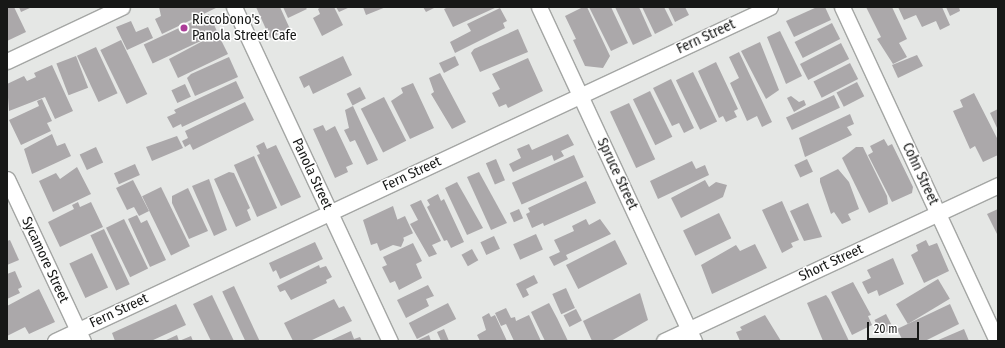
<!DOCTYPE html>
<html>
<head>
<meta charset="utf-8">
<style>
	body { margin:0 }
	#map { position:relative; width:1005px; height:348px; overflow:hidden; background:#e5e7e5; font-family:"Fira Sans Condensed",sans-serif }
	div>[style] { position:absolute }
	.building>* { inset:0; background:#aba8aa; transform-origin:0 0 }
	.roads { filter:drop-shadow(1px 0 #a4a6a4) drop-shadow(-1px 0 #a4a6a4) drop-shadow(0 1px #a4a6a4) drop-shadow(0 -1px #a4a6a4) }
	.street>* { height:15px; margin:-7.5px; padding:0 7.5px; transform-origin:7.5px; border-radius:7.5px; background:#fff }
	.dots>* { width:11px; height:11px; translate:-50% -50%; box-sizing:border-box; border:2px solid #fff; border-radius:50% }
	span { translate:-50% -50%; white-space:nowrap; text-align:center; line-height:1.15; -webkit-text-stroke:3px #fff; paint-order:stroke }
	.poi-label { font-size:14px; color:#171817 }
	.left { translate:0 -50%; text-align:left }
	.street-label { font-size:14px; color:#171817 }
	.frame { position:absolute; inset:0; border:8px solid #171817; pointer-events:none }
	.scale { position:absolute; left:867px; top:322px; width:52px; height:18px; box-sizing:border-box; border:2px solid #171817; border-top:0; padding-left:5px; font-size:12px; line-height:14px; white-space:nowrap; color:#171817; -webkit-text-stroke:3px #fff; paint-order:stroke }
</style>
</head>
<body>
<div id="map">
	<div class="building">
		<i style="clip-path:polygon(7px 7px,14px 7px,26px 32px,7px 41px)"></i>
		<i style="clip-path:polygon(19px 7px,32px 7px,21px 12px)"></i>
		<i style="clip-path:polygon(159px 7px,218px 7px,162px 34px,155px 19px,161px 16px)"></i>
		<i style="clip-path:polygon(256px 7px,280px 7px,290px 29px,270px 38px)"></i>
		<i style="clip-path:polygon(283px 7px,305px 7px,307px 9px,288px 18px)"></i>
		<i style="clip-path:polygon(321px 7px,334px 7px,343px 25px,322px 36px,313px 18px,320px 14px,318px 9px)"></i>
		<i style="clip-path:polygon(336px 7px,350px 7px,339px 12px)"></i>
		<i style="clip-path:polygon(363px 7px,386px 7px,366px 15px)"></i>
		<i style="clip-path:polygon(423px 7px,433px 7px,434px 8px,426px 12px)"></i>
		<i style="clip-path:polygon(448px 7px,497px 7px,453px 27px,444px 9px)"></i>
		<i style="clip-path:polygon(583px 7px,587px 7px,610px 56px,603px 68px,585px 66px,573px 40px,576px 39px,565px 16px)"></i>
		<i style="clip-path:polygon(589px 7px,611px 7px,628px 43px,611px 51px)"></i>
		<i style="clip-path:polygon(615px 7px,639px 7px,652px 36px,633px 45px)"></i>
		<i style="clip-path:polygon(642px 7px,664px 7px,673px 25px,655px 34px)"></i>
		<i style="clip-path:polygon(668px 7px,685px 7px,689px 15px,675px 22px)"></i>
		<i style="clip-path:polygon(817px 7px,825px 7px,831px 20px,794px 37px,786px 21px)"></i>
		<i style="clip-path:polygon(866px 7px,892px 7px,907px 39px,899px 43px,907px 57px,893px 64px,877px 39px,881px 37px)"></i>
		<i style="clip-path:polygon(898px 7px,942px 7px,950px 25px,940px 30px,936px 21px,922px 27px,916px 15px,904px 20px)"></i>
		<i style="clip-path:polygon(946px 7px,959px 7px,960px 11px,950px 16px)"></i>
		<i style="clip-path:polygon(500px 8px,507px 21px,503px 23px,505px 28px,455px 53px,450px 42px,471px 31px,467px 24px)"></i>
		<i style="left:209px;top:14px;width:21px;height:72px;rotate:65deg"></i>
		<i style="clip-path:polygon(131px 21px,136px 32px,148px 27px,153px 38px,127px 50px,116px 27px)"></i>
		<i style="left:832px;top:23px;width:18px;height:42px;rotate:63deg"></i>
		<i style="clip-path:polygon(518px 29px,528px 52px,480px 72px,471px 53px,474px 49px)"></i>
		<i style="clip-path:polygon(780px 31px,802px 76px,786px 84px,767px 37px)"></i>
		<i style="clip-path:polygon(214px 35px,219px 36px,228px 54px,178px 78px,169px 59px)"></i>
		<i style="left:121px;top:40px;width:60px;height:23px;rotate:64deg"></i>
		<i style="clip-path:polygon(760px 42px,779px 90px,766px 99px,741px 51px)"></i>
		<i style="left:841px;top:43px;width:18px;height:46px;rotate:63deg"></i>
		<i style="left:96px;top:47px;width:51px;height:21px;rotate:65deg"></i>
		<i style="clip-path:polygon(739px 52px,772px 122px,762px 127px,757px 116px,747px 121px,730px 83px,739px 78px,729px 57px)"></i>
		<i style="clip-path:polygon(917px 55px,923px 66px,898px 78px,892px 65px)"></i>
		<i style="left:76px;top:56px;width:34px;height:21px;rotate:69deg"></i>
		<i style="clip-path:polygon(343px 56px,352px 75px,313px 94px,309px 85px,304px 88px,299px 77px)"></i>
		<i style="clip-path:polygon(455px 56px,459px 65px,444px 73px,439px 63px)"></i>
		<i style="clip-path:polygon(229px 57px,238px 77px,195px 96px,187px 78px,191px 74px)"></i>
		<i style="clip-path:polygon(528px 58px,543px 91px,508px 108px,506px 104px,499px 107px,492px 93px,500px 89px,492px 74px)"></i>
		<i style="clip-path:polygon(716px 62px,738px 109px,734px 111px,737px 117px,726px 122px,723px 116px,719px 118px,698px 71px)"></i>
		<i style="left:850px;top:63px;width:18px;height:41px;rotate:63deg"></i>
		<i style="clip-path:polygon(52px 65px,73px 111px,55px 119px,45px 97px,9px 111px,7px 84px,24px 76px,27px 81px,36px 77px,34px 73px)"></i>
		<i style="left:693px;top:72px;width:55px;height:19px;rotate:64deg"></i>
		<i style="clip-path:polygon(440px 73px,466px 122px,452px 129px,431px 94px,434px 92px,429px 78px)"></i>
		<i style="clip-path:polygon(671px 79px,694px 128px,684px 133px,679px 123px,672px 126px,653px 88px)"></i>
		<i style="clip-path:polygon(236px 81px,244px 98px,182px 127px,181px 124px,173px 128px,167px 117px,176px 113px,174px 110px)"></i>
		<i style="left:857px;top:82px;width:16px;height:23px;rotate:63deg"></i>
		<i style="clip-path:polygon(413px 83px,434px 128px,410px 139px,391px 101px,403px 93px,401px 88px)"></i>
		<i style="left:185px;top:84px;width:14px;height:15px;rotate:65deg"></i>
		<i style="left:360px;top:87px;width:13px;height:15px;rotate:63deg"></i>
		<i style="left:650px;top:91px;width:51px;height:19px;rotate:64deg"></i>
		<i style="clip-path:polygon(974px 93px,998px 140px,998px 155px,983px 162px,975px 146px,970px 149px,953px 111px,963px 107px,960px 100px)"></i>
		<i style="left:834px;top:95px;width:14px;height:53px;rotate:65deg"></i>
		<i style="clip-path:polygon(791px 96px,799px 102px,804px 100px,806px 105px,794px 112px,787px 98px)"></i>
		<i style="left:384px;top:97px;width:49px;height:26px;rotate:63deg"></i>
		<i style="clip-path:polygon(42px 99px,52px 121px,47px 123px,51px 131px,21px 145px,9px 120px,39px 106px,37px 101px)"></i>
		<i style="clip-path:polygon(245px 102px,254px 120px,193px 150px,190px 144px,185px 147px,182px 141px,188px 138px,185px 131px)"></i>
		<i style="left:629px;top:103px;width:62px;height:21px;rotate:65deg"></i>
		<i style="clip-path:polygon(353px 106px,378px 160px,367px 165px,355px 140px,350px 142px,344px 130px,349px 128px,345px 110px)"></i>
		<i style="clip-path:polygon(998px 109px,998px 130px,990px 113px)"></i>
		<i style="clip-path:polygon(850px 114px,854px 124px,847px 127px,852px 135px,805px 157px,799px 138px)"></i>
		<i style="clip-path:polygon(323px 125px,326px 131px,335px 126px,353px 164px,346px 167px,348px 172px,335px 178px,313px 129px)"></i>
		<i style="clip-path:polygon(52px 134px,57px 146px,65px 143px,71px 156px,32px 174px,24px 149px)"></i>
		<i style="clip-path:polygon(568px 134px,574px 145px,561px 151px,564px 156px,554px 161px,552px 155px,513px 172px,509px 164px,521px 158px,517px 149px,529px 144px,532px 150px)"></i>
		<i style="clip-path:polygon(177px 136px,183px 148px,152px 161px,146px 147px)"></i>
		<i style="clip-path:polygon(884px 139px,888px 146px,892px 144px,913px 187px,912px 193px,892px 202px,868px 155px,873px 152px,870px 146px)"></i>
		<i style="clip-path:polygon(264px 142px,267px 149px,276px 145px,301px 197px,281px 206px,257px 155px,260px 154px,256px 146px)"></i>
		<i style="left:96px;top:147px;width:17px;height:18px;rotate:65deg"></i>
		<i style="clip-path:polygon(856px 147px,863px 147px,887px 196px,888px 204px,869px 213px,842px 158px)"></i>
		<i style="left:574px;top:155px;width:24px;height:68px;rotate:66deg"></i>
		<i style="left:254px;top:156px;width:57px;height:22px;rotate:66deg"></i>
		<i style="left:496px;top:159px;width:23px;height:11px;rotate:67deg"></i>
		<i style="left:807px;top:159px;width:14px;height:14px;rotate:65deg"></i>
		<i style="clip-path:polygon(692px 161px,696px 169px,705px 165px,709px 175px,658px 199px,650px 181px)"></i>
		<i style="left:135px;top:164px;width:12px;height:23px;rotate:66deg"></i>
		<i style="clip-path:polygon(77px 167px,91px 194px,53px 212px,39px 181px,56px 173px,60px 179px)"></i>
		<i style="clip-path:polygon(838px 169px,849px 182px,859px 209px,848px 214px,851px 220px,842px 224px,834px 212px,831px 214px,820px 182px,820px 178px)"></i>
		<i style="clip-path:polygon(229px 172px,234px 173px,250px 208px,247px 210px,251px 220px,236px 227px,214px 179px)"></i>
		<i style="clip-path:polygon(479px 172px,507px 223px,491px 230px,467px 177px)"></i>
		<i style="clip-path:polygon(209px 179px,227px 230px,214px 236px,192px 186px)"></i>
		<i style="clip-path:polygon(133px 180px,149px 211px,139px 216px,134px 207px,127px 210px,116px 188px)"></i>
		<i style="clip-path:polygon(705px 180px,709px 187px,716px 182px,727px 185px,723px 197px,681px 218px,671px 198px)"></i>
		<i style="clip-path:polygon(586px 181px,596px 203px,544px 226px,543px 223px,532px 228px,526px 214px,530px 212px,528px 208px)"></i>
		<i style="clip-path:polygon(457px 182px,483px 228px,467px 235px,445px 188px)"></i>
		<i style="left:161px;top:187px;width:66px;height:21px;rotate:64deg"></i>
		<i style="clip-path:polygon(188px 188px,208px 231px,189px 239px,172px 203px,172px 196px)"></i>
		<i style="clip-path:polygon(438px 194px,441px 201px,444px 199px,464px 242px,451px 248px,447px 240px,444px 241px,427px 207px,430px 205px,427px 200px)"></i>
		<i style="clip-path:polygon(421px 200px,441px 241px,432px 245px,437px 254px,429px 257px,410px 224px,418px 220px,410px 205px)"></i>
		<i style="clip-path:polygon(782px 201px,799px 240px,791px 243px,793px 247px,782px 253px,762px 210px)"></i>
		<i style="clip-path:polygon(78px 202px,80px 207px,91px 202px,103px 227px,60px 247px,48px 222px,74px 209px,72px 205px)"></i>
		<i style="clip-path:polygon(808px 203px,822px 237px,804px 241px,790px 211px)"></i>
		<i style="clip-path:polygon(393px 206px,404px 240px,401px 247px,393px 245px,380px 251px,377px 243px,371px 245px,363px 220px)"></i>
		<i style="left:519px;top:209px;width:10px;height:10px;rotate:66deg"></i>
		<i style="clip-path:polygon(998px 209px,998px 236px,987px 214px)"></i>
		<i style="left:719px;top:213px;width:28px;height:40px;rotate:64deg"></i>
		<i style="clip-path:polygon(137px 215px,141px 223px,147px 220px,166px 260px,150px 267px,128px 219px)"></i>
		<i style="left:405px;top:216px;width:19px;height:11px;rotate:65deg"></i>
		<i style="left:124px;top:219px;width:55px;height:20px;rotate:64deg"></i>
		<i style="clip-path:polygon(586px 219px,589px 225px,600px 219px,611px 234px,566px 255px,568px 259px,554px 266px,549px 257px,560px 252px,554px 240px,574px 231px,572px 226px)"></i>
		<i style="left:104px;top:229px;width:61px;height:15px;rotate:65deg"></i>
		<i style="left:536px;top:234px;width:17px;height:25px;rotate:66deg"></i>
		<i style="left:494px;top:236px;width:14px;height:15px;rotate:65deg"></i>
		<i style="clip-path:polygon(10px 240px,19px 260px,7px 265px,7px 241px)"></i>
		<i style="left:615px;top:240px;width:27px;height:55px;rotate:63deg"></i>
		<i style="clip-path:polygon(926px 240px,929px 246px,937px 243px,949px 271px,924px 283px,911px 255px,918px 251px,916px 245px)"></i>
		<i style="clip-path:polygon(315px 242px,323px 259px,280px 279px,276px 270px,273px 272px,269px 263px)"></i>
		<i style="clip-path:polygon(413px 243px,422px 261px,416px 264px,422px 278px,399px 290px,395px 281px,390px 283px,382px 267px,387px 265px,383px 257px)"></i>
		<i style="clip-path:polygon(755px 244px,767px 268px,712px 294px,701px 265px,736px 245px,740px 251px)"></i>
		<i style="left:472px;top:249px;width:13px;height:12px;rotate:61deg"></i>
		<i style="left:92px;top:253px;width:38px;height:25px;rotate:65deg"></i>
		<i style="clip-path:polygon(893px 258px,904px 284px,879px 296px,877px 290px,868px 294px,862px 282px,871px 278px,867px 270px)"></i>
		<i style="clip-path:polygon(319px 265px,320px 268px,326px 266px,332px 277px,326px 280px,327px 283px,291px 300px,285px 290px,280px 292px,277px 286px)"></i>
		<i style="clip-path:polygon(15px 271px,22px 287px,18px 289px,20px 293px,7px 299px,7px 274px)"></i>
		<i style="clip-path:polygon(534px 275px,538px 283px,526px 289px,529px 295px,523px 298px,516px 284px)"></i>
		<i style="left:938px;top:279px;width:23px;height:49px;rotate:59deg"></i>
		<i style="clip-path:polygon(853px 282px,871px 315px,868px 316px,872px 325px,852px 335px,831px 292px)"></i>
		<i style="clip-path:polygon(428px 285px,434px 296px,426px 299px,429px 306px,406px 318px,397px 300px)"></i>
		<i style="left:234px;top:286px;width:61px;height:13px;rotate:65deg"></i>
		<i style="left:566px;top:288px;width:22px;height:15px;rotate:66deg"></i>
		<i style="clip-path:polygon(39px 289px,55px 322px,29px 334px,25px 327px,7px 336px,7px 306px)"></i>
		<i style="clip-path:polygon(640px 293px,648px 320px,611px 341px,592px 341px,583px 321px)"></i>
		<i style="clip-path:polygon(212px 295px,234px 341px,211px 341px,193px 304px)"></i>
		<i style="clip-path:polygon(826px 295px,829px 299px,849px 341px,823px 341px,807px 303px)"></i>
		<i style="clip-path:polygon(334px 299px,339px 308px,344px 306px,352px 321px,310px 341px,293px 341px,284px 323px)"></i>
		<i style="left:448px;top:303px;width:18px;height:44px;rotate:63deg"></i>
		<i style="clip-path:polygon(549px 303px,557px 318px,568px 341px,545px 341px,531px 312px)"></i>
		<i style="clip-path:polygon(176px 304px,186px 325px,151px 341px,115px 341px,112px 333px)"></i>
		<i style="clip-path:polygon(950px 304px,959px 324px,925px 341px,903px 341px,897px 329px)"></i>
		<i style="clip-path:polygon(506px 308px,511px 318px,515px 317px,516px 321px,529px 315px,541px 341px,514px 341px,506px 324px,501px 326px,495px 313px)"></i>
		<i style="left:576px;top:309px;width:13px;height:14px;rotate:63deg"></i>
		<i style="clip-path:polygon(489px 313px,491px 317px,495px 315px,507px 341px,480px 341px,477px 335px,486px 330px,482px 317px)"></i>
		<i style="left:886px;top:314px;width:16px;height:13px;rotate:63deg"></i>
		<i style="clip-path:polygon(765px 315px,781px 341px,740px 341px,736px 332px,742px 330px,740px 327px)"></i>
		<i style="clip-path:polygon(444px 329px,449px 341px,441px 341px,437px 332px)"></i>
		<i style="clip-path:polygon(964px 329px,969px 341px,936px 341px)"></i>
		<i style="clip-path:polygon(351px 331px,354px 339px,360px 337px,362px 341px,329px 341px)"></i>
		<i style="clip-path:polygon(177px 335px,179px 341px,191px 336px,193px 341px,164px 341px)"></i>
		<i style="clip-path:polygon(429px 335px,431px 341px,416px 341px)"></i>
	</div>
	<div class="roads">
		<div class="street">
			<i style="left:234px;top:7px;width:369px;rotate:65deg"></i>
			<i style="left:539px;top:7px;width:368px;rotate:65.1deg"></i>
			<i style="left:842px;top:7px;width:368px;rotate:65.1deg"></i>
			<i style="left:7px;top:61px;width:127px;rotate:-25.2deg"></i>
			<i style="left:7px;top:179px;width:179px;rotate:64.9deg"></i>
			<i style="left:55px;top:341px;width:789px;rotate:-25.04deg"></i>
			<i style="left:664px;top:341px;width:369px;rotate:-25deg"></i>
		</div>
	</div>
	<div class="dots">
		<i style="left:184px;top:28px;background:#ac3c98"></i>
	</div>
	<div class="poi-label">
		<span class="left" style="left:192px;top:28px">Riccobono's<br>Panola Street Cafe</span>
	</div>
	<div class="street-label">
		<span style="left:706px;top:37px;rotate:-25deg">Fern Street</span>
		<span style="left:312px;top:174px;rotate:65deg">Panola Street</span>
		<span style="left:412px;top:174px;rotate:-25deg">Fern Street</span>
		<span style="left:617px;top:174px;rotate:65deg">Spruce Street</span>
		<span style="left:920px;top:174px;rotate:65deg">Cohn Street</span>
		<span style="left:45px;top:260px;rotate:65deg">Sycamore Street</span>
		<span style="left:831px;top:263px;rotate:-25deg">Short Street</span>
		<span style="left:119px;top:311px;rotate:-25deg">Fern Street</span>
	</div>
	<div class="frame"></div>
	<div class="scale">20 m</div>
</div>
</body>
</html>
